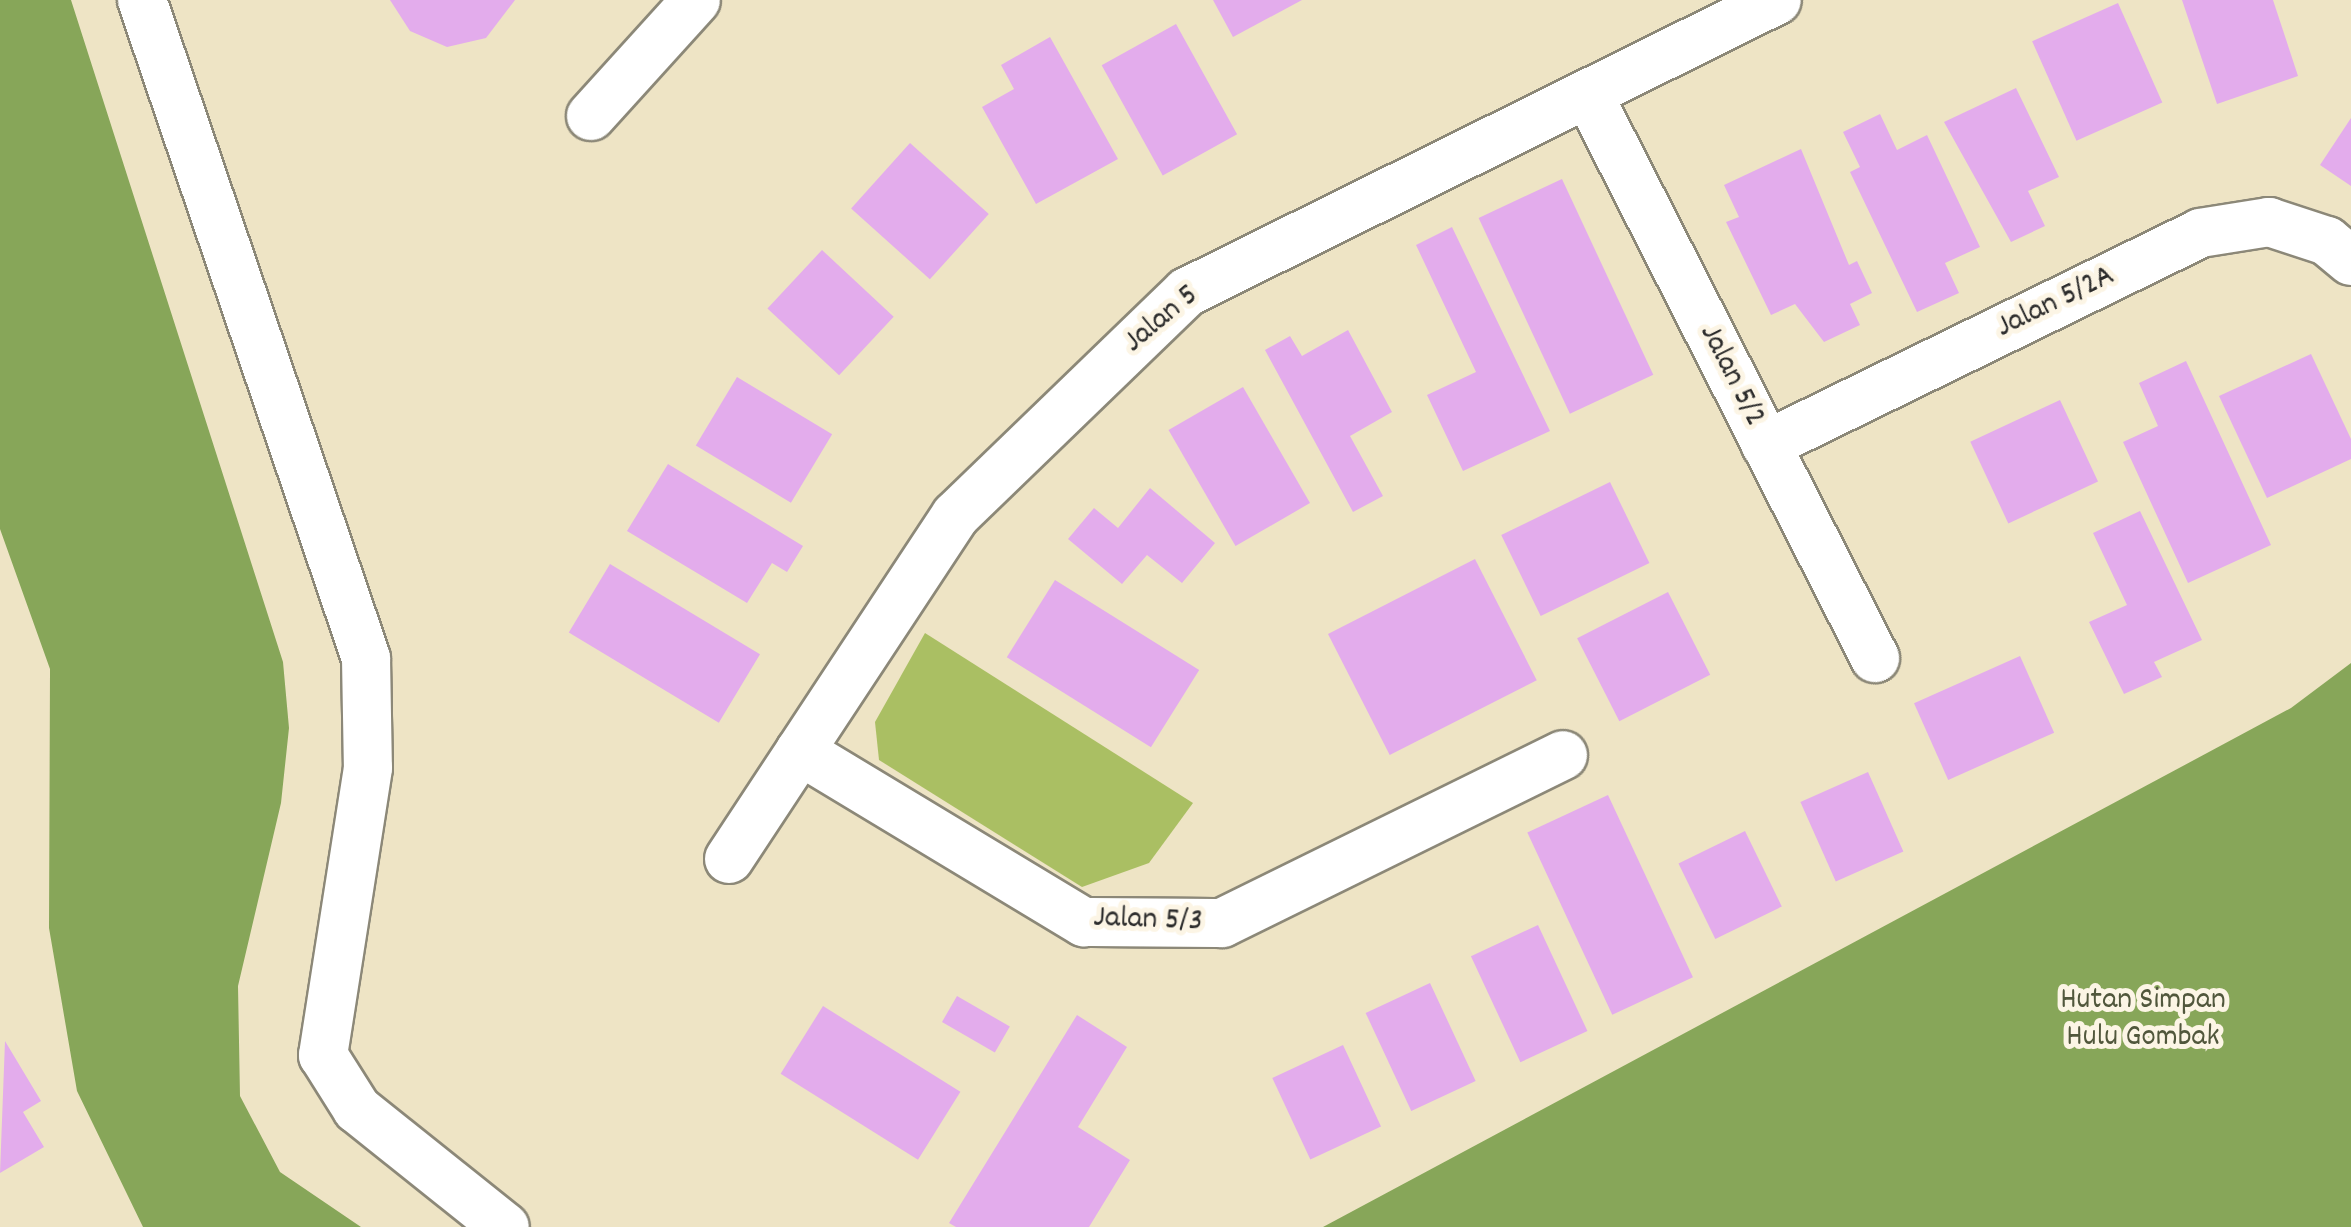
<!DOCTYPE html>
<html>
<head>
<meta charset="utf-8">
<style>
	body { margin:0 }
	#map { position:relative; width:2351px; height:1227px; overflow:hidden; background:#eee4c5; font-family:Dekko,sans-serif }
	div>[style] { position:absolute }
	.green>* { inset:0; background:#aabf63 }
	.forest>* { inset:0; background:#87a659 }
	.building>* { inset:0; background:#e3acec; transform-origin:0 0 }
	.roads { filter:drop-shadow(2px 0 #8c8878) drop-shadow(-2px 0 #8c8878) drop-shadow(0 2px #8c8878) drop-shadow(0 -2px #8c8878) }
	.minor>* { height:48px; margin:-24px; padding:0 24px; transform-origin:24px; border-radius:24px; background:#fff }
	span { translate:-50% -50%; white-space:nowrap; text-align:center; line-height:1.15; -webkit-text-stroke:10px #fcf5e5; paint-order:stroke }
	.street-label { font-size:32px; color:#2b2b2b }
	.park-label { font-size:32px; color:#51573c }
</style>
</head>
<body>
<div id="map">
	<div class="green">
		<i style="clip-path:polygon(925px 633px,1193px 803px,1149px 863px,1082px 887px,879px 760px,875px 722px)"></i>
	</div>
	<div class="forest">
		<i style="clip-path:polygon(0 0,71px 0,283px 662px,289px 728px,281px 803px,238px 986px,240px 1096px,280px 1172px,361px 1227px,143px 1227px,77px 1091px,49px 928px,50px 669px,0 529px)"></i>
		<i style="clip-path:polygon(2351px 663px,2351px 1227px,1323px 1227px,2291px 708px)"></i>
	</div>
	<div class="building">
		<i style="clip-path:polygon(390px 0,515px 0,486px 38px,447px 47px,410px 31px)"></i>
		<i style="clip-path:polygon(1213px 0,1302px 0,1233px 37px)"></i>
		<i style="clip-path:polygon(2182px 0,2273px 0,2298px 76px,2217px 104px)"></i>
		<i style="left:2118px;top:3px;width:109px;height:94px;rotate:66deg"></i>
		<i style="left:1176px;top:24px;width:126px;height:85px;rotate:61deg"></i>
		<i style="clip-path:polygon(1050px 37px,1118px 159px,1036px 204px,982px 107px,1014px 89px,1001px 65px)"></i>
		<i style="clip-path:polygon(2016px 88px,2059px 177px,2028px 191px,2045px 226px,2011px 242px,1944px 122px)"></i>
		<i style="clip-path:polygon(1880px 114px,1897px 150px,1927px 135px,1980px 247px,1945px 263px,1959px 293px,1917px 312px,1850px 172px,1860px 167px,1843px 132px)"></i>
		<i style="clip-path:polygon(2351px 118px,2351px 186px,2320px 165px)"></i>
		<i style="left:910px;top:143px;width:106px;height:88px;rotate:42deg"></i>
		<i style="clip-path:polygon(1801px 149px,1849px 265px,1857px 261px,1872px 293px,1850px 304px,1860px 325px,1824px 342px,1795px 304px,1771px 315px,1726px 222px,1739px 217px,1724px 185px)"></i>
		<i style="left:1562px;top:179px;width:216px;height:92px;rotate:65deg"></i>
		<i style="clip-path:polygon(1452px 227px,1550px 431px,1463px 471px,1427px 395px,1476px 372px,1416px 245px)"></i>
		<i style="left:822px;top:250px;width:98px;height:80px;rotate:43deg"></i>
		<i style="clip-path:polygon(1348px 330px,1392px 412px,1350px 436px,1383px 496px,1353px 512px,1265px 350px,1290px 336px,1302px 356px)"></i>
		<i style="clip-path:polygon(2311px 354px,2351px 439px,2351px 459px,2267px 498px,2219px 396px)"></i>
		<i style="clip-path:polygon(2186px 361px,2271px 545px,2188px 583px,2123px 442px,2158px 426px,2139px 383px)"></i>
		<i style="left:737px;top:377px;width:111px;height:80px;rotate:31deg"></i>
		<i style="left:1243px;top:387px;width:134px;height:86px;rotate:60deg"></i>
		<i style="left:2060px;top:400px;width:90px;height:99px;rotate:65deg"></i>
		<i style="clip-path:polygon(668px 464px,803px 546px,787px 572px,772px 563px,747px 603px,627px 531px)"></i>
		<i style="left:1610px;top:482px;width:90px;height:121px;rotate:64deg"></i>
		<i style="clip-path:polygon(1150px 488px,1215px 543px,1182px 583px,1147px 555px,1122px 584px,1068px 539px,1094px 508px,1118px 528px)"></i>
		<i style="clip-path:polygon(2140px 511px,2202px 640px,2154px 662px,2162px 677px,2124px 694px,2089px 622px,2127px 605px,2093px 533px)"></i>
		<i style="left:1475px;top:559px;width:136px;height:165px;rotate:63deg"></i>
		<i style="left:610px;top:564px;width:175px;height:80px;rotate:31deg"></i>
		<i style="left:1055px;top:580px;width:170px;height:91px;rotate:32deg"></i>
		<i style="left:1668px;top:592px;width:93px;height:102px;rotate:63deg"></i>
		<i style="left:2020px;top:656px;width:84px;height:116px;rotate:66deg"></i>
		<i style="left:1868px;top:772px;width:87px;height:74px;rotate:66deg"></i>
		<i style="left:1608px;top:795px;width:201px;height:89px;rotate:65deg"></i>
		<i style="left:1745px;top:831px;width:84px;height:74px;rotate:64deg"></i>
		<i style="left:1538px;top:925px;width:117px;height:74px;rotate:65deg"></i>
		<i style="left:1430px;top:983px;width:108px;height:71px;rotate:65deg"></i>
		<i style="left:957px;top:996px;width:61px;height:30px;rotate:30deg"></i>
		<i style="left:823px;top:1006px;width:162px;height:80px;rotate:32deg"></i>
		<i style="clip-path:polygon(1077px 1015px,1127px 1047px,1078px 1127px,1130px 1160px,1089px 1227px,956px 1227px,949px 1223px)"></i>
		<i style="clip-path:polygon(5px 1041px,41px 1101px,23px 1112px,44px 1147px,0 1173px)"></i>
		<i style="left:1343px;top:1045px;width:90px;height:78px;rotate:65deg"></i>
	</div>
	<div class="roads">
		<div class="minor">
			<i style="left:142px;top:0;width:695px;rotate:71.2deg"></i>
			<i style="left:366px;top:658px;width:110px;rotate:89deg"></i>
			<i style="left:368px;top:768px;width:291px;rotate:98.9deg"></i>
			<i style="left:323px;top:1055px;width:64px;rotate:57.8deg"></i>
			<i style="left:357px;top:1109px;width:189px;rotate:38.6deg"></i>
			<i style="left:1588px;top:94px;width:633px;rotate:63.03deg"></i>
			<i style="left:591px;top:116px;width:156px;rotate:-47.8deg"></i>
			<i style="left:1766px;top:445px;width:483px;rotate:-26deg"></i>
			<i style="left:2200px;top:233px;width:70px;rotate:-9.1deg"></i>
			<i style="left:2269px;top:222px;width:61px;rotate:18.1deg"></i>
			<i style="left:2327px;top:241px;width:31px;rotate:40deg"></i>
			<i style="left:800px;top:751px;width:332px;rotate:31.1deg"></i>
			<i style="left:1084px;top:922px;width:138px;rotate:0.4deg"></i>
			<i style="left:1222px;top:923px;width:380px;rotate:-26.2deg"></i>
			<i style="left:729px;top:859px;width:412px;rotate:-56.6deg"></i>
			<i style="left:956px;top:515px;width:321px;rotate:-44deg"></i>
			<i style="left:1187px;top:292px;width:658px;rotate:-26.33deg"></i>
		</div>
	</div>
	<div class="street-label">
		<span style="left:2056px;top:303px;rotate:-26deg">Jalan 5/2A</span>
		<span style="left:1162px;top:320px;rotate:-40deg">Jalan 5</span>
		<span style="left:1731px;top:376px;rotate:63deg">Jalan 5/2</span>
		<span style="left:1148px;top:921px;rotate:2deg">Jalan 5/3</span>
	</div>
	<div class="park-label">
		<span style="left:2143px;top:1020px">Hutan Simpan<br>Hulu Gombak</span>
	</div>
</div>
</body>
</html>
